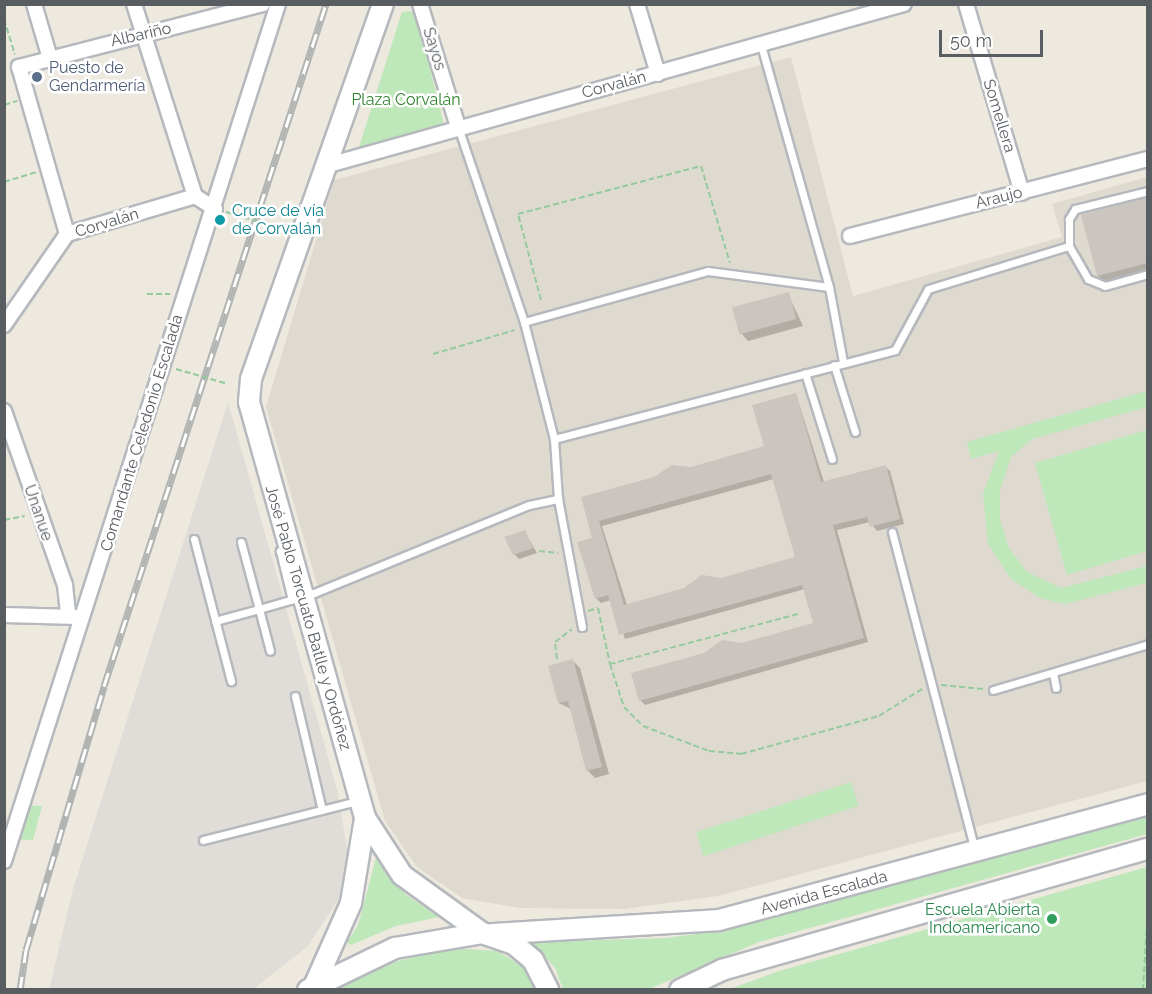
<!DOCTYPE html>
<html>
<head>
<meta charset="utf-8">
<style>
	body { margin:0 }
	#map { position:relative; width:1152px; height:994px; overflow:hidden; background:#ede9df; font-family:Raleway,sans-serif }
	div>[style] { position:absolute }
	.industrial>* { inset:0; background:#e0dcd7 }
	.education>* { inset:0; background:#dfdad0 }
	.green>* { inset:0; background:#bee7ba; transform-origin:0 0 }
	.shadow>* { inset:0; background:#0003 }
	.building>* { inset:0; background:#cac5bf; transform-origin:0 0 }
	.path>* { height:2px; margin-top:-1px; transform-origin:0; background:repeating-linear-gradient(90deg,#94ca9e 0 6px,transparent 0 9px) }
	.roads { filter:drop-shadow(2px 0 #b5b9be) drop-shadow(-2px 0 #b5b9be) drop-shadow(0 2px #b5b9be) drop-shadow(0 -2px #b5b9be) }
	.lane>* { height:7px; margin:-3.5px; padding:0 3.5px; transform-origin:3.5px; border-radius:3.5px; background:#fff }
	.street>* { height:14px; margin:-7px; padding:0 7px; transform-origin:7px; border-radius:7px; background:#fff }
	.secondary>* { height:20px; margin:-10px; padding:0 10px; transform-origin:10px; border-radius:10px; background:#fff }
	.rail>* { height:7px; margin-top:-3.5px; transform-origin:0; background:repeating-linear-gradient(90deg,#fff 0 14px,#b2b3b3 0 28px); box-sizing:border-box; border-block:2px solid #b2b3b3 }
	.path-bridge>* { height:2px; margin-top:-1px; transform-origin:0; background:repeating-linear-gradient(90deg,#94ca9e 0 6px,transparent 0 9px) }
	.dots>* { width:16px; height:16px; translate:-50% -50%; box-sizing:border-box; border:3px solid #fff; border-radius:50% }
	span { translate:-50% -50%; white-space:nowrap; text-align:center; line-height:1.15; -webkit-text-stroke:5px #fff; paint-order:stroke }
	.street-label { font-size:16px; color:#585d62 }
	.service-label { font-size:16px; color:#4e5e75 }
	.left { translate:0 -50%; text-align:left }
	.park-label { font-size:16px; color:#32832e }
	.culture-label { font-size:16px; color:#0d838f }
	.leisure-label { font-size:16px; color:#27864d }
	.right { translate:-100% -50%; text-align:right }
	.frame { position:absolute; inset:0; border:6px solid #585d62; pointer-events:none }
	.scale { position:absolute; left:939px; top:30px; width:104px; height:27px; box-sizing:border-box; border:3px solid #585d62; border-top:0; padding-left:8px; font-size:18px; line-height:21px; white-space:nowrap; color:#585d62; -webkit-text-stroke:4px #fff; paint-order:stroke }
</style>
</head>
<body>
<div id="map">
	<div class="industrial">
		<i style="clip-path:polygon(228px 402px,338px 793px,350px 867px,340px 897px,307px 947px,253px 989px,49px 990px,73px 889px)"></i>
	</div>
	<div class="education">
		<i style="clip-path:polygon(791px 57px,853px 296px,1062px 237px,1052px 204px,1147px 177px,1147px 781px,718px 896px,624px 909px,521px 908px,462px 898px,417px 867px,385px 821px,266px 407px,334px 180px)"></i>
	</div>
	<div class="green">
		<i style="clip-path:polygon(410px 11px,416px 14px,444px 124px,359px 147px,402px 12px)"></i>
		<i style="clip-path:polygon(1147px 391px,1147px 407px,1032px 439px,1011px 457px,1000px 490px,1000px 520px,1009px 548px,1027px 572px,1061px 588px,1147px 566px,1147px 583px,1065px 604px,1040px 598px,1011px 579px,988px 544px,983px 494px,999px 451px,971px 459px,967px 442px)"></i>
		<i style="clip-path:polygon(1147px 430px,1147px 551px,1067px 575px,1035px 463px)"></i>
		<i style="left:851px;top:782px;width:25px;height:163px;rotate:72deg"></i>
		<i style="clip-path:polygon(22px 805px,42px 806px,33px 840px,11px 839px)"></i>
		<i style="clip-path:polygon(1147px 814px,1147px 834px,759px 942px,649px 989px,563px 989px,555px 968px,532px 942px,667px 938px,725px 930px)"></i>
		<i style="clip-path:polygon(377px 854px,405px 894px,439px 917px,396px 926px,351px 945px,347px 942px,358px 925px)"></i>
		<i style="clip-path:polygon(1147px 867px,1147px 989px,730px 989px,779px 971px)"></i>
		<i style="clip-path:polygon(452px 948px,497px 951px,529px 970px,542px 990px,331px 990px,374px 967px)"></i>
	</div>
	<div class="shadow">
		<i style="clip-path:polygon(1148px 199px,1148px 275px,1108px 286px,1098px 276px,1082px 216px)"></i>
		<i style="clip-path:polygon(788px 294px,803px 326px,748px 341px,741px 333px)"></i>
		<i style="clip-path:polygon(evenodd,796px 394px,824px 482px,885px 466px,890px 471px,904px 524px,877px 531px,870px 522px,837px 530px,868px 642px,645px 705px,640px 700px,741px 644px,815px 624px,805px 589px,625px 639px,611px 600px,601px 603px,596px 598px,594px 539px,583px 498px,765px 447px,796px 394px,774px 479px,797px 558px,627px 605px,602px 526px,774px 479px)"></i>
		<i style="clip-path:polygon(525px 532px,537px 553px,519px 559px,514px 554px)"></i>
		<i style="clip-path:polygon(573px 661px,580px 668px,609px 774px,595px 778px,587px 770px,571px 709px,559px 703px)"></i>
	</div>
	<div class="building">
		<i style="clip-path:polygon(1148px 197px,1148px 263px,1097px 276px,1081px 215px)"></i>
		<i style="left:789px;top:292px;width:28px;height:59px;rotate:75deg"></i>
		<i style="clip-path:polygon(evenodd,796px 393px,821px 482px,886px 465px,900px 519px,870px 527px,867px 517px,833px 525px,864px 638px,639px 701px,631px 673px,704px 653px,722px 640px,741px 643px,813px 623px,802px 585px,619px 635px,608px 595px,595px 599px,577px 542px,592px 538px,581px 497px,654px 477px,672px 465px,691px 467px,764px 446px,752px 405px,796px 393px,771px 474px,795px 557px,721px 578px,702px 575px,684px 588px,624px 605px,599px 521px,771px 474px)"></i>
		<i style="clip-path:polygon(525px 530px,533px 548px,513px 555px,504px 537px)"></i>
		<i style="clip-path:polygon(573px 659px,602px 767px,586px 771px,568px 701px,558px 703px,548px 666px)"></i>
	</div>
	<div class="path">
		<i style="left:4px;top:19px;width:37px;rotate:73deg"></i>
		<i style="left:4px;top:105px;width:14px;rotate:-17deg"></i>
		<i style="left:4px;top:182px;width:34px;rotate:-17deg"></i>
		<i style="left:147px;top:294px;width:23px"></i>
		<i style="left:541px;top:300px;width:89px;rotate:-105deg"></i>
		<i style="left:518px;top:214px;width:189px;rotate:-14.7deg"></i>
		<i style="left:701px;top:166px;width:101px;rotate:73.4deg"></i>
		<i style="left:433px;top:354px;width:85px;rotate:-16.3deg"></i>
		<i style="left:4px;top:520px;width:21px;rotate:-11deg"></i>
		<i style="left:539px;top:551px;width:19px;rotate:6deg"></i>
		<i style="left:588px;top:611px;width:10px;rotate:-17deg"></i>
		<i style="left:598px;top:608px;width:57px;rotate:77.9deg"></i>
		<i style="left:798px;top:614px;width:195px;rotate:165.1deg"></i>
		<i style="left:610px;top:664px;width:45px;rotate:72deg"></i>
		<i style="left:624px;top:707px;width:27px;rotate:45deg"></i>
		<i style="left:643px;top:726px;width:71px;rotate:20.7deg"></i>
		<i style="left:709px;top:751px;width:32px;rotate:5deg"></i>
		<i style="left:741px;top:754px;width:143px;rotate:-15.4deg"></i>
		<i style="left:879px;top:716px;width:51px;rotate:-32.1deg"></i>
		<i style="left:4px;top:639px;width:9px;rotate:-77deg"></i>
		<i style="left:557px;top:659px;width:17px;rotate:-97deg"></i>
		<i style="left:555px;top:642px;width:21px;rotate:-37deg"></i>
		<i style="left:941px;top:685px;width:42px;rotate:5.4deg"></i>
		<i style="left:1143px;top:990px;width:84px;rotate:-86.6deg"></i>
	</div>
	<div class="roads">
		<div class="lane">
			<i style="left:761px;top:45px;width:251px;rotate:74.3deg"></i>
			<i style="left:458px;top:127px;width:206px;rotate:71.3deg"></i>
			<i style="left:524px;top:322px;width:191px;rotate:-15.5deg"></i>
			<i style="left:708px;top:271px;width:122px;rotate:7.5deg"></i>
			<i style="left:829px;top:287px;width:76px;rotate:79.4deg"></i>
			<i style="left:1148px;top:191px;width:75px;rotate:166.1deg"></i>
			<i style="left:1075px;top:209px;width:12px;rotate:121deg"></i>
			<i style="left:1069px;top:219px;width:27px;rotate:90deg"></i>
			<i style="left:1069px;top:246px;width:38px;rotate:60deg"></i>
			<i style="left:1088px;top:279px;width:18px;rotate:22deg"></i>
			<i style="left:1105px;top:286px;width:45px;rotate:-15.6deg"></i>
			<i style="left:524px;top:322px;width:121px;rotate:75.6deg"></i>
			<i style="left:834px;top:365px;width:70px;rotate:72.6deg"></i>
			<i style="left:805px;top:373px;width:90px;rotate:72.6deg"></i>
			<i style="left:892px;top:532px;width:329px;rotate:75.4deg"></i>
			<i style="left:194px;top:539px;width:147px;rotate:75.4deg"></i>
			<i style="left:241px;top:542px;width:69px;rotate:75deg"></i>
			<i style="left:259px;top:609px;width:57px;rotate:-16.2deg"></i>
			<i style="left:314px;top:593px;width:232px;rotate:-22.3deg"></i>
			<i style="left:529px;top:505px;width:30px;rotate:-12deg"></i>
			<i style="left:287px;top:546px;width:9px;rotate:144deg"></i>
			<i style="left:280px;top:551px;width:50px;rotate:76.2deg"></i>
			<i style="left:215px;top:621px;width:46px;rotate:-15.3deg"></i>
			<i style="left:259px;top:609px;width:43px;rotate:75.3deg"></i>
			<i style="left:582px;top:627px;width:130px;rotate:-100.6deg"></i>
			<i style="left:558px;top:499px;width:60px;rotate:-93.8deg"></i>
			<i style="left:554px;top:439px;width:352px;rotate:-14.6deg"></i>
			<i style="left:895px;top:350px;width:69px;rotate:-61.6deg"></i>
			<i style="left:928px;top:289px;width:147px;rotate:-17deg"></i>
			<i style="left:1053px;top:673px;width:15px;rotate:79deg"></i>
			<i style="left:993px;top:690px;width:162px;rotate:-16.5deg"></i>
			<i style="left:295px;top:696px;width:117px;rotate:76.7deg"></i>
			<i style="left:203px;top:840px;width:159px;rotate:-14.2deg"></i>
		</div>
		<div class="street">
			<i style="left:34px;top:4px;width:53px;rotate:73.6deg"></i>
			<i style="left:134px;top:4px;width:201px;rotate:72.4deg"></i>
			<i style="left:420px;top:4px;width:129px;rotate:72.8deg"></i>
			<i style="left:637px;top:4px;width:73px;rotate:73.3deg"></i>
			<i style="left:966px;top:4px;width:197px;rotate:73.5deg"></i>
			<i style="left:325px;top:166px;width:601px;rotate:-15.63deg"></i>
			<i style="left:67px;top:234px;width:174px;rotate:-106deg"></i>
			<i style="left:19px;top:67px;width:252px;rotate:-14.5deg"></i>
			<i style="left:850px;top:236px;width:308px;rotate:-14.5deg"></i>
			<i style="left:4px;top:325px;width:111px;rotate:-55.3deg"></i>
			<i style="left:67px;top:234px;width:134px;rotate:-16.5deg"></i>
			<i style="left:195px;top:196px;width:24px;rotate:33deg"></i>
			<i style="left:4px;top:411px;width:184px;rotate:70.7deg"></i>
			<i style="left:65px;top:585px;width:31px;rotate:84deg"></i>
			<i style="left:4px;top:615px;width:73px;rotate:1.6deg"></i>
			<i style="left:4px;top:861px;width:900px;rotate:-72.27deg"></i>
		</div>
		<div class="secondary">
			<i style="left:383px;top:4px;width:398px;rotate:109.4deg"></i>
			<i style="left:251px;top:379px;width:23px;rotate:95deg"></i>
			<i style="left:249px;top:402px;width:432px;rotate:74.4deg"></i>
			<i style="left:365px;top:818px;width:68px;rotate:57deg"></i>
			<i style="left:402px;top:875px;width:99px;rotate:35.9deg"></i>
			<i style="left:491px;top:934px;width:228px;rotate:-3.5deg"></i>
			<i style="left:719px;top:920px;width:444px;rotate:-15.1deg"></i>
			<i style="left:315px;top:984px;width:89px;rotate:-66deg"></i>
			<i style="left:351px;top:903px;width:86px;rotate:-80.6deg"></i>
			<i style="left:308px;top:990px;width:97px;rotate:-25.8deg"></i>
			<i style="left:395px;top:948px;width:88px;rotate:-9.8deg"></i>
			<i style="left:482px;top:933px;width:34px;rotate:19deg"></i>
			<i style="left:514px;top:944px;width:25px;rotate:40deg"></i>
			<i style="left:533px;top:960px;width:34px;rotate:63deg"></i>
			<i style="left:680px;top:990px;width:47px;rotate:-25.5deg"></i>
			<i style="left:722px;top:970px;width:443px;rotate:-15.9deg"></i>
		</div>
	</div>
	<div class="rail">
		<i style="left:20px;top:990px;width:40px;rotate:-81.5deg"></i>
		<i style="left:26px;top:950px;width:275px;rotate:-73.5deg"></i>
		<i style="left:104px;top:686px;width:717px;rotate:-71.97deg"></i>
	</div>
	<div class="path-bridge">
		<i style="left:226px;top:212px;width:65px;rotate:17deg"></i>
		<i style="left:176px;top:369px;width:54px;rotate:16.1deg"></i>
	</div>
	<div class="dots">
		<i style="left:37px;top:77px;background:#5c6f8a"></i>
		<i style="left:220px;top:220px;background:#0f9aa8"></i>
		<i style="left:1052px;top:919px;background:#2e9e5b"></i>
	</div>
	<div class="street-label">
		<span style="left:141px;top:35px;rotate:-13deg">Albariño</span>
		<span style="left:434px;top:49px;rotate:73deg">Sayos</span>
		<span style="left:614px;top:85px;rotate:-15deg">Corvalán</span>
		<span style="left:999px;top:116px;rotate:73deg">Somellera</span>
		<span style="left:999px;top:198px;rotate:-14deg">Araujo</span>
		<span style="left:107px;top:223px;rotate:-17deg">Corvalán</span>
		<span style="left:142px;top:433px;rotate:-73deg">Comandante Celedonio Escalada</span>
		<span style="left:38px;top:513px;rotate:71deg">Unanue</span>
		<span style="left:308px;top:618px;rotate:74deg">José Pablo Torcuato Batlle y Ordóñez</span>
		<span style="left:824px;top:893px;rotate:-15deg">Avenida Escalada</span>
	</div>
	<div class="service-label">
		<span class="left" style="left:49px;top:77px">Puesto de<br>Gendarmería</span>
	</div>
	<div class="park-label">
		<span style="left:406px;top:100px">Plaza Corvalán</span>
	</div>
	<div class="culture-label">
		<span class="left" style="left:232px;top:220px">Cruce de vía<br>de Corvalán</span>
	</div>
	<div class="leisure-label">
		<span class="right" style="left:1040px;top:919px">Escuela Abierta<br>Indoamericano</span>
	</div>
	<div class="frame"></div>
	<div class="scale">50 m</div>
</div>
</body>
</html>
